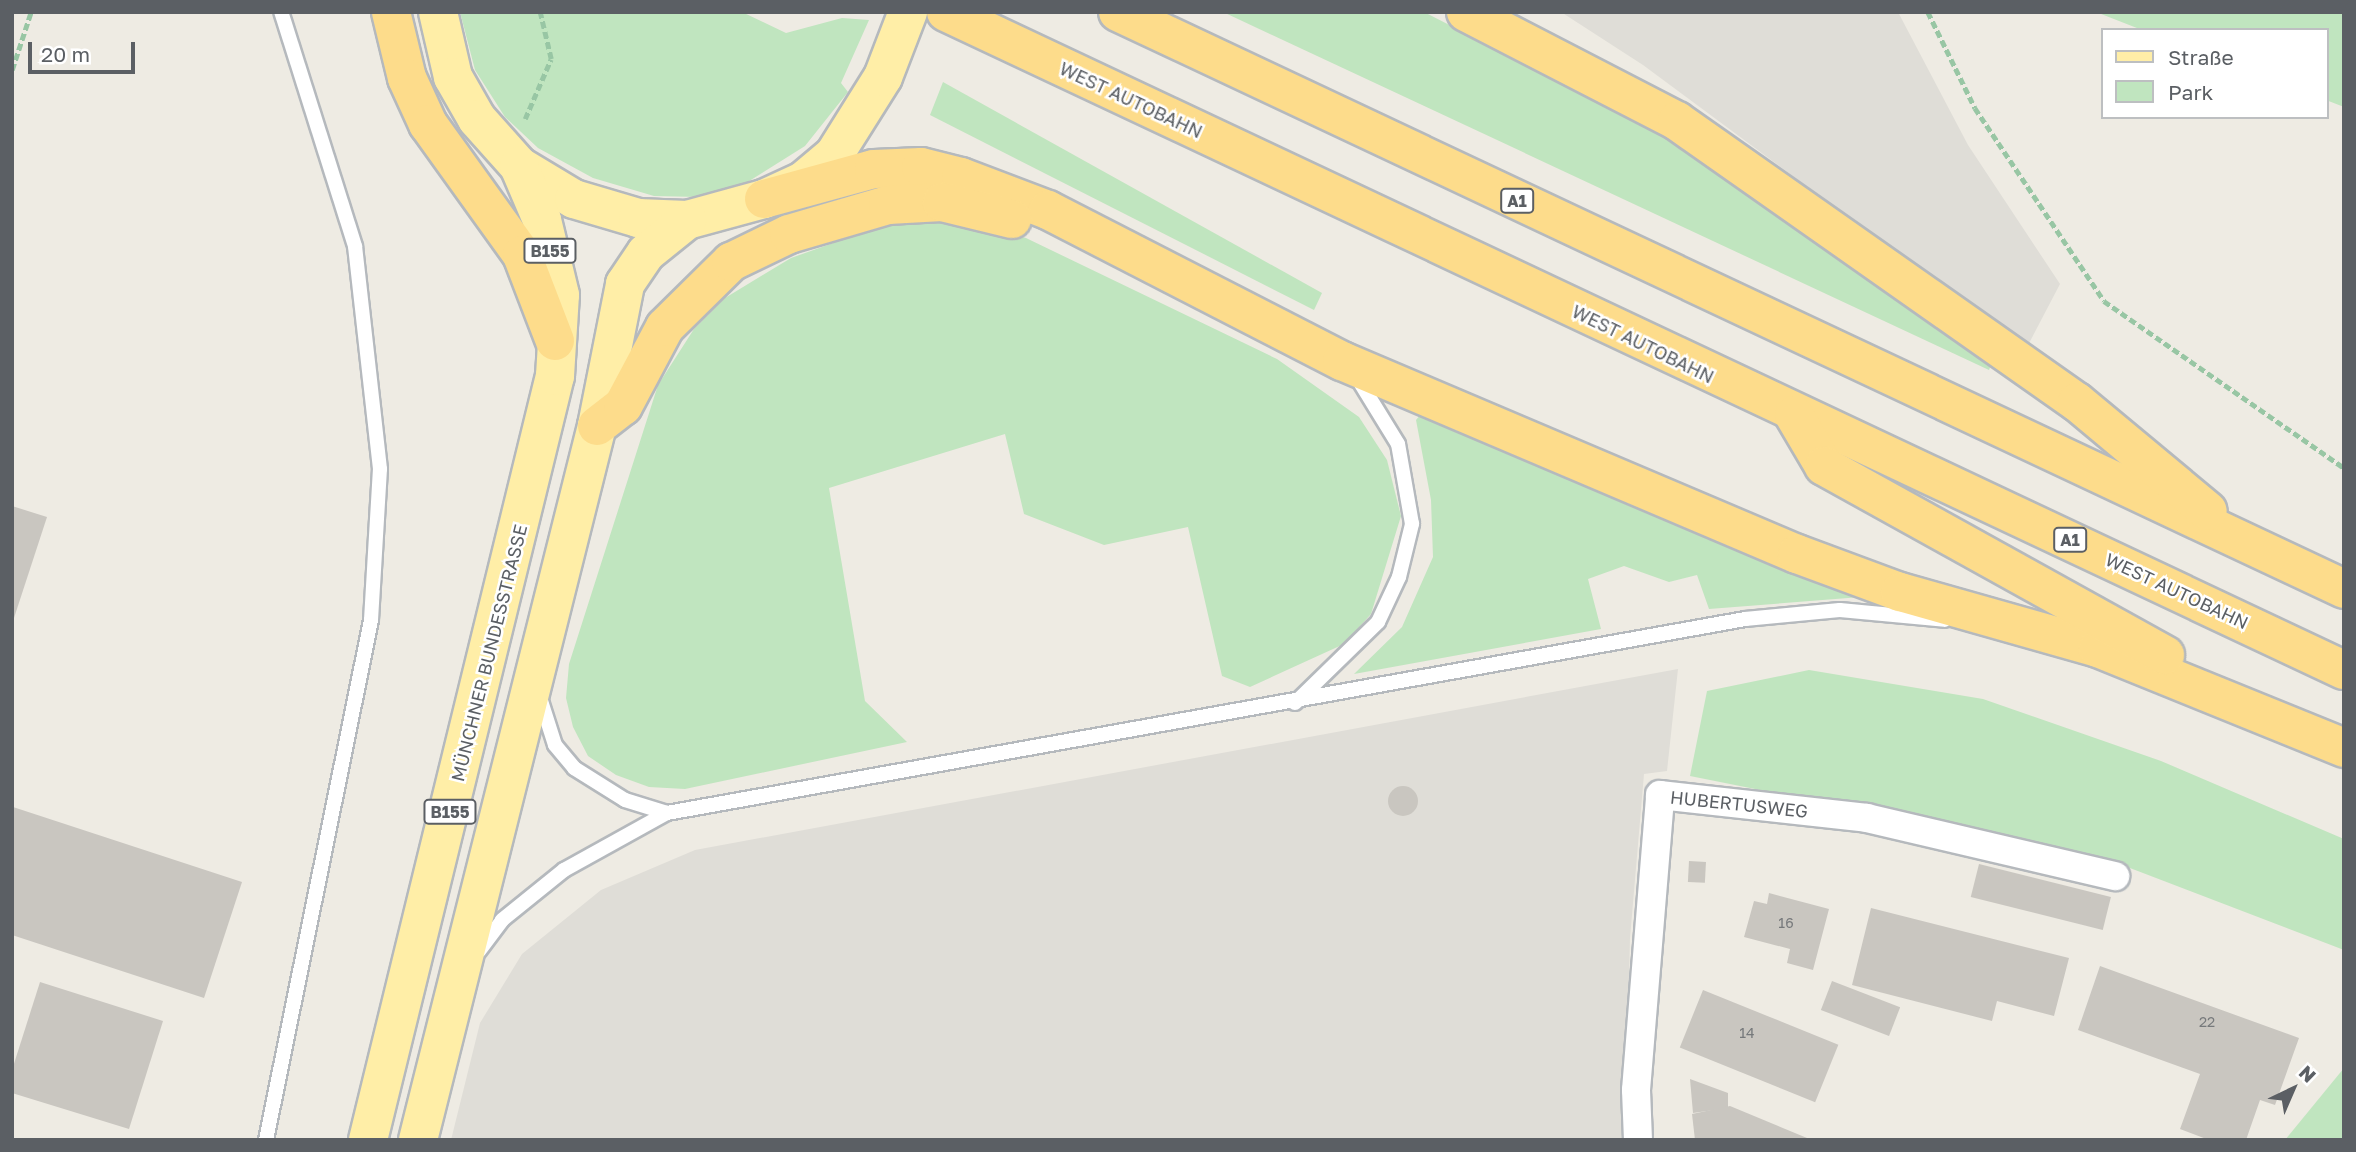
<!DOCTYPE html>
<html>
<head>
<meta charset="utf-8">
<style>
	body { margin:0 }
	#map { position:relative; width:2356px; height:1152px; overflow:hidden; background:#eeebe3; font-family:"Golos Text",sans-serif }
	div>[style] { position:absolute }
	.industrial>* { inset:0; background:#dfddd7 }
	.green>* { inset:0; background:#c0e5bf }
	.building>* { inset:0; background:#c9c6c0; transform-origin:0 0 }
	.round { border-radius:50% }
	.path>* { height:4.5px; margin-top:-2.25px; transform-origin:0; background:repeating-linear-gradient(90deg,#98c6a4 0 7px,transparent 0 10.5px) }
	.roads { filter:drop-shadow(2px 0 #b5b9bd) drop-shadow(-2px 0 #b5b9bd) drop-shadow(0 2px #b5b9bd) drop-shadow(0 -2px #b5b9bd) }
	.service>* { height:14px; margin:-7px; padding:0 7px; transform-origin:7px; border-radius:7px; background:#fff }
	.minor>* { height:28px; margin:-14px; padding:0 14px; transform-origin:14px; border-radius:14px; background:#fff }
	.primary>* { height:38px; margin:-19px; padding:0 19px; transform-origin:19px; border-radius:19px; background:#ffeea7 }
	.motorway>* { height:38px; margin:-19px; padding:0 19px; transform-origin:19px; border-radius:19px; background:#fddc8b }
	span { translate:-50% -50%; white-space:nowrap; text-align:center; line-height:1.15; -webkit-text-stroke:5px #fff; paint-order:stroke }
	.number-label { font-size:14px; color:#76797b }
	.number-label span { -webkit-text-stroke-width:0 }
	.shield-label span { padding:2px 5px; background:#fff; border:2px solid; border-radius:5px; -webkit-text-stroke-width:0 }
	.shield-label { font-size:16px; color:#5b5f64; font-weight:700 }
	.street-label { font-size:18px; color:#5b5f64 }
	.frame { position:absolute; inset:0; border:14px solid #5b5f64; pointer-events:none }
	.legend { position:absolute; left:2101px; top:28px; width:228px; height:91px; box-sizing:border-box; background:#fff; border:2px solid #bdbfc1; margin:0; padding:9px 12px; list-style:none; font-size:21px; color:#5b5f64 }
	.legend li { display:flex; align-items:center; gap:14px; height:35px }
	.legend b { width:35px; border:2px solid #bdbfc1 }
	.north { position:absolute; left:2258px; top:1054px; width:70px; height:70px; -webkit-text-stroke:5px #fff; paint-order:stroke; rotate:44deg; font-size:19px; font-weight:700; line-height:28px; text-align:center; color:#5b5f64 }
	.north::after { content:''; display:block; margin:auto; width:24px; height:32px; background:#5b5f64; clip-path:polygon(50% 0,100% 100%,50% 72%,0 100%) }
	.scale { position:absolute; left:28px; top:42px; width:107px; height:32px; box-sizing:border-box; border:4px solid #5b5f64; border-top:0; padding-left:9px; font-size:21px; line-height:24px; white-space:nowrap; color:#5b5f64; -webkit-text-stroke:5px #fff; paint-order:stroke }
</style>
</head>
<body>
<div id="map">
	<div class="industrial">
		<i style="clip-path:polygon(1561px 12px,1898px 12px,1968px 145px,2060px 284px,2026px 349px,1643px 65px)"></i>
		<i style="clip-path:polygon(1678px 669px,1667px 771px,1644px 774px,1630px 938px,1625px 1140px,451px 1140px,480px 1023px,522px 954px,601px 890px,695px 850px)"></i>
	</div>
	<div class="green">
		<i style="clip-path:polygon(460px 12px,742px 12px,786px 33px,842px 18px,869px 20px,841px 83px,848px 92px,805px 146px,746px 183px,699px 197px,654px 196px,593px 178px,538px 148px,505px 117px,475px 70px)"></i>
		<i style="clip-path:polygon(1223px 12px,1424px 12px,1680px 143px,1991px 365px,1989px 370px)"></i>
		<i style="clip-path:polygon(2096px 12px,2344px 12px,2344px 107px,2326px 100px,2326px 30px,2142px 30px)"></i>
		<i style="clip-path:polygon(943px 82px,1322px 293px,1314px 310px,930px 115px)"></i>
		<i style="clip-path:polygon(944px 220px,1026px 238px,1277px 359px,1359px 417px,1387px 460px,1401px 516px,1371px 614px,1344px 644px,1250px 687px,1222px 676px,1188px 527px,1104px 545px,1024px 514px,1005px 434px,829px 488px,865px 701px,907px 742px,685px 789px,649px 787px,616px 775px,588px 756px,573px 727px,566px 698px,569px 664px,658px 385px,694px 329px,725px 298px,791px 258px,881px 226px)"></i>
		<i style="clip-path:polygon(1421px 414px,1861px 597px,1709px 609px,1697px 575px,1669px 582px,1624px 566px,1588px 579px,1601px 629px,1354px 674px,1402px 627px,1433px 557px,1431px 500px,1416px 420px)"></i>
		<i style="clip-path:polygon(1809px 670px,1983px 699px,2161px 761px,2344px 839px,2344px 950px,2109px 860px,1690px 776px,1707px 691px)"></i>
		<i style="clip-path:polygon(2344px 1068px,2344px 1140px,2285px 1140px)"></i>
	</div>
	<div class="building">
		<i style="clip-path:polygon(12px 506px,47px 517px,13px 621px,12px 621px)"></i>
		<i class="round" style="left:1388px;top:786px;width:30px;height:30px"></i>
		<i style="clip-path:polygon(13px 807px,242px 882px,204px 998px,12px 935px)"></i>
		<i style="left:1689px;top:861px;width:17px;height:21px;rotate:3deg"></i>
		<i style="left:1979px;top:864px;width:136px;height:34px;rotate:14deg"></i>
		<i style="clip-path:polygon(1769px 893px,1829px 909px,1813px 970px,1787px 963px,1790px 949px,1744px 937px,1754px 901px,1767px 904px)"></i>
		<i style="clip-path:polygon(1871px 908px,2069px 958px,2054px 1016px,1997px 1001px,1992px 1021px,1852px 985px)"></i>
		<i style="clip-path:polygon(2100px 966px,2299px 1038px,2275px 1105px,2260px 1100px,2246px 1140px,2209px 1140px,2180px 1129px,2200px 1074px,2078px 1030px)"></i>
		<i style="left:1832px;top:981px;width:73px;height:31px;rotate:21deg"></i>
		<i style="clip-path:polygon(40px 982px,163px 1021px,129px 1129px,12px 1093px,12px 1070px)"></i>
		<i style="left:1703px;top:990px;width:146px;height:62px;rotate:22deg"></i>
		<i style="clip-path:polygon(1690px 1079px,1728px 1093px,1728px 1108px,1693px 1113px)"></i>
		<i style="clip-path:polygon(1730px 1106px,1807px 1138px,1806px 1140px,1695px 1140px,1692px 1114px)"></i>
	</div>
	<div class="path">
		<i style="left:1928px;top:12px;width:107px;rotate:63.9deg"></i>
		<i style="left:1975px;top:108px;width:232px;rotate:56.2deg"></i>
		<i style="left:2104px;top:301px;width:292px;rotate:34.8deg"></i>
		<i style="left:12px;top:70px;width:61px;rotate:-71.9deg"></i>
		<i style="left:525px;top:119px;width:65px;rotate:-66.6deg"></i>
		<i style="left:551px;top:59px;width:48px;rotate:-103.2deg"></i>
	</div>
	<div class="roads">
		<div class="service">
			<i style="left:541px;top:701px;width:46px;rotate:72.3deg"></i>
			<i style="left:555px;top:745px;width:30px;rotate:50deg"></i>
			<i style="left:574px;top:768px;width:60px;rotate:32.1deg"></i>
			<i style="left:625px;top:800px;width:44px;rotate:17.2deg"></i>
			<i style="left:1295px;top:703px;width:116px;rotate:-44.3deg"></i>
			<i style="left:1378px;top:622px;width:50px;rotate:-65deg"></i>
			<i style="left:1399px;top:577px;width:55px;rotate:-76.2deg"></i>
			<i style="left:1412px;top:524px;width:81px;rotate:-99.9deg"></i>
			<i style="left:1398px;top:444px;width:76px;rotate:-121.6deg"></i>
			<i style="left:479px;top:951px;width:39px;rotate:-53deg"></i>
			<i style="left:502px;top:920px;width:80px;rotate:-38.9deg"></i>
			<i style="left:564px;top:870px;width:118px;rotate:-29deg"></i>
			<i style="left:667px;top:813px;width:1095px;rotate:-10.2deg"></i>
			<i style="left:1745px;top:619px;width:95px;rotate:-5.4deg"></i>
			<i style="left:1840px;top:610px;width:105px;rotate:5.4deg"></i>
			<i style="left:266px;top:1140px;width:530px;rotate:-78.58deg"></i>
			<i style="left:371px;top:620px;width:151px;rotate:-86.6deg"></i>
			<i style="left:380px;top:469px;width:224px;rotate:-96.4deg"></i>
			<i style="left:355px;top:246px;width:245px;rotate:-107.5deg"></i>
		</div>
		<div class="minor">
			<i style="left:1638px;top:1140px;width:50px;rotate:-92.3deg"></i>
			<i style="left:1636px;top:1090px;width:296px;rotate:-85.3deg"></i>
			<i style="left:1660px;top:795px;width:208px;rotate:6.3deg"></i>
			<i style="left:1867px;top:818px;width:255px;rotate:13.2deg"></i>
		</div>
		<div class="primary">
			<i style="left:438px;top:12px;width:67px;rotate:77deg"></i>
			<i style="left:453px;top:77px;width:48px;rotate:60.3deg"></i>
			<i style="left:477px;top:119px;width:63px;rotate:48.2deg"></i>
			<i style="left:519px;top:166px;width:64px;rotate:31deg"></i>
			<i style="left:574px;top:199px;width:67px;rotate:16.5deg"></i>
			<i style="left:638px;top:218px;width:49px;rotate:2.3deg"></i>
			<i style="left:687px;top:220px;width:80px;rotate:-15.3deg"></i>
			<i style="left:764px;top:199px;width:43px;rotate:-24.8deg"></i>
			<i style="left:803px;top:181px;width:40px;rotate:-40deg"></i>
			<i style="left:834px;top:155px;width:92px;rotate:-57.9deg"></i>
			<i style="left:883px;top:77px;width:70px;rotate:-69deg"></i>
			<i style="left:368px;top:1140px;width:787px;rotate:-76.25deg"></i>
			<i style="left:555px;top:376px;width:81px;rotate:-86.5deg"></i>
			<i style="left:560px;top:295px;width:77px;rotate:-103.5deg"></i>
			<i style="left:542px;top:220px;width:59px;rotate:-113.1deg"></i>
			<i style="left:418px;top:1140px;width:736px;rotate:-75.93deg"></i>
			<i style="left:597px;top:426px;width:145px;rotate:-78.8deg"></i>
			<i style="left:625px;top:284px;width:37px;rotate:-56deg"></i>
			<i style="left:646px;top:253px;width:53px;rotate:-38.8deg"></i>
		</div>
		<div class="motorway">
			<i style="left:391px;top:12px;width:68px;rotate:76.4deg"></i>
			<i style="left:407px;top:78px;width:51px;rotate:65.5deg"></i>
			<i style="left:428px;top:124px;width:161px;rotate:54.3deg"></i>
			<i style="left:522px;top:255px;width:92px;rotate:69deg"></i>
			<i style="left:946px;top:12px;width:1545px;rotate:25.21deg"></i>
			<i style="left:1118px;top:12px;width:1355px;rotate:25.2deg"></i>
			<i style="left:1466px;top:12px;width:237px;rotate:27.3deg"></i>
			<i style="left:1677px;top:121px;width:489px;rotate:35.1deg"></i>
			<i style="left:2077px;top:402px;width:170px;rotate:39.8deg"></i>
			<i style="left:764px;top:199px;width:114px;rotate:-15.3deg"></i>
			<i style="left:874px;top:169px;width:47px;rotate:-2.4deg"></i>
			<i style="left:921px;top:167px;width:41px;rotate:14deg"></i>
			<i style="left:961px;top:177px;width:93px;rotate:20.8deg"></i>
			<i style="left:1048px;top:210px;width:331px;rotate:27.2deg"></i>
			<i style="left:1342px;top:361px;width:494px;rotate:23deg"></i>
			<i style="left:1797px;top:554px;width:110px;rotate:20.3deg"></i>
			<i style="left:1900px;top:592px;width:206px;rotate:15.8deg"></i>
			<i style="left:2098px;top:648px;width:266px;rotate:22.1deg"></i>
			<i style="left:1794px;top:415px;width:59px;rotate:59.5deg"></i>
			<i style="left:1824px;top:466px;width:390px;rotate:29deg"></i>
			<i style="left:597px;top:426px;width:33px;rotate:-38deg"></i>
			<i style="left:623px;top:406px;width:89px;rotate:-62deg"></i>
			<i style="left:665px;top:327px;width:93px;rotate:-44.6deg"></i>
			<i style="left:731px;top:262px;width:64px;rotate:-25.8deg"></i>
			<i style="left:789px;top:234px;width:103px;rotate:-16.3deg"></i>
			<i style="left:888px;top:205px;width:54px;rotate:-3.2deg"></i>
			<i style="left:942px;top:202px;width:72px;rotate:13.7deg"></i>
		</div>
	</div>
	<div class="number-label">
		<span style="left:1786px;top:923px">16</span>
		<span style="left:2207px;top:1022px">22</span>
		<span style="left:1747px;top:1033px">14</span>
	</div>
	<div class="shield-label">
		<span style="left:1517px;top:201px">A1</span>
		<span style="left:550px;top:251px">B155</span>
		<span style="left:2070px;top:540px">A1</span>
		<span style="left:450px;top:812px">B155</span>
	</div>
	<div class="street-label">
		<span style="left:1131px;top:100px;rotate:25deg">WEST AUTOBAHN</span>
		<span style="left:1643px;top:344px;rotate:26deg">WEST AUTOBAHN</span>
		<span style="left:2177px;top:591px;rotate:25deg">WEST AUTOBAHN</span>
		<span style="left:489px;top:653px;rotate:-76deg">MÜNCHNER BUNDESSTRASSE</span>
		<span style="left:1739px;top:804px;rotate:6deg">HUBERTUSWEG</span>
	</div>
	<div class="frame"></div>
	<ul class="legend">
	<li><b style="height:9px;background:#ffeea7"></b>Straße</li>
	<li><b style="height:19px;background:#c0e5bf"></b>Park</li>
	</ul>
	<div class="north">N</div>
	<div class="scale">20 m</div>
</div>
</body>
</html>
